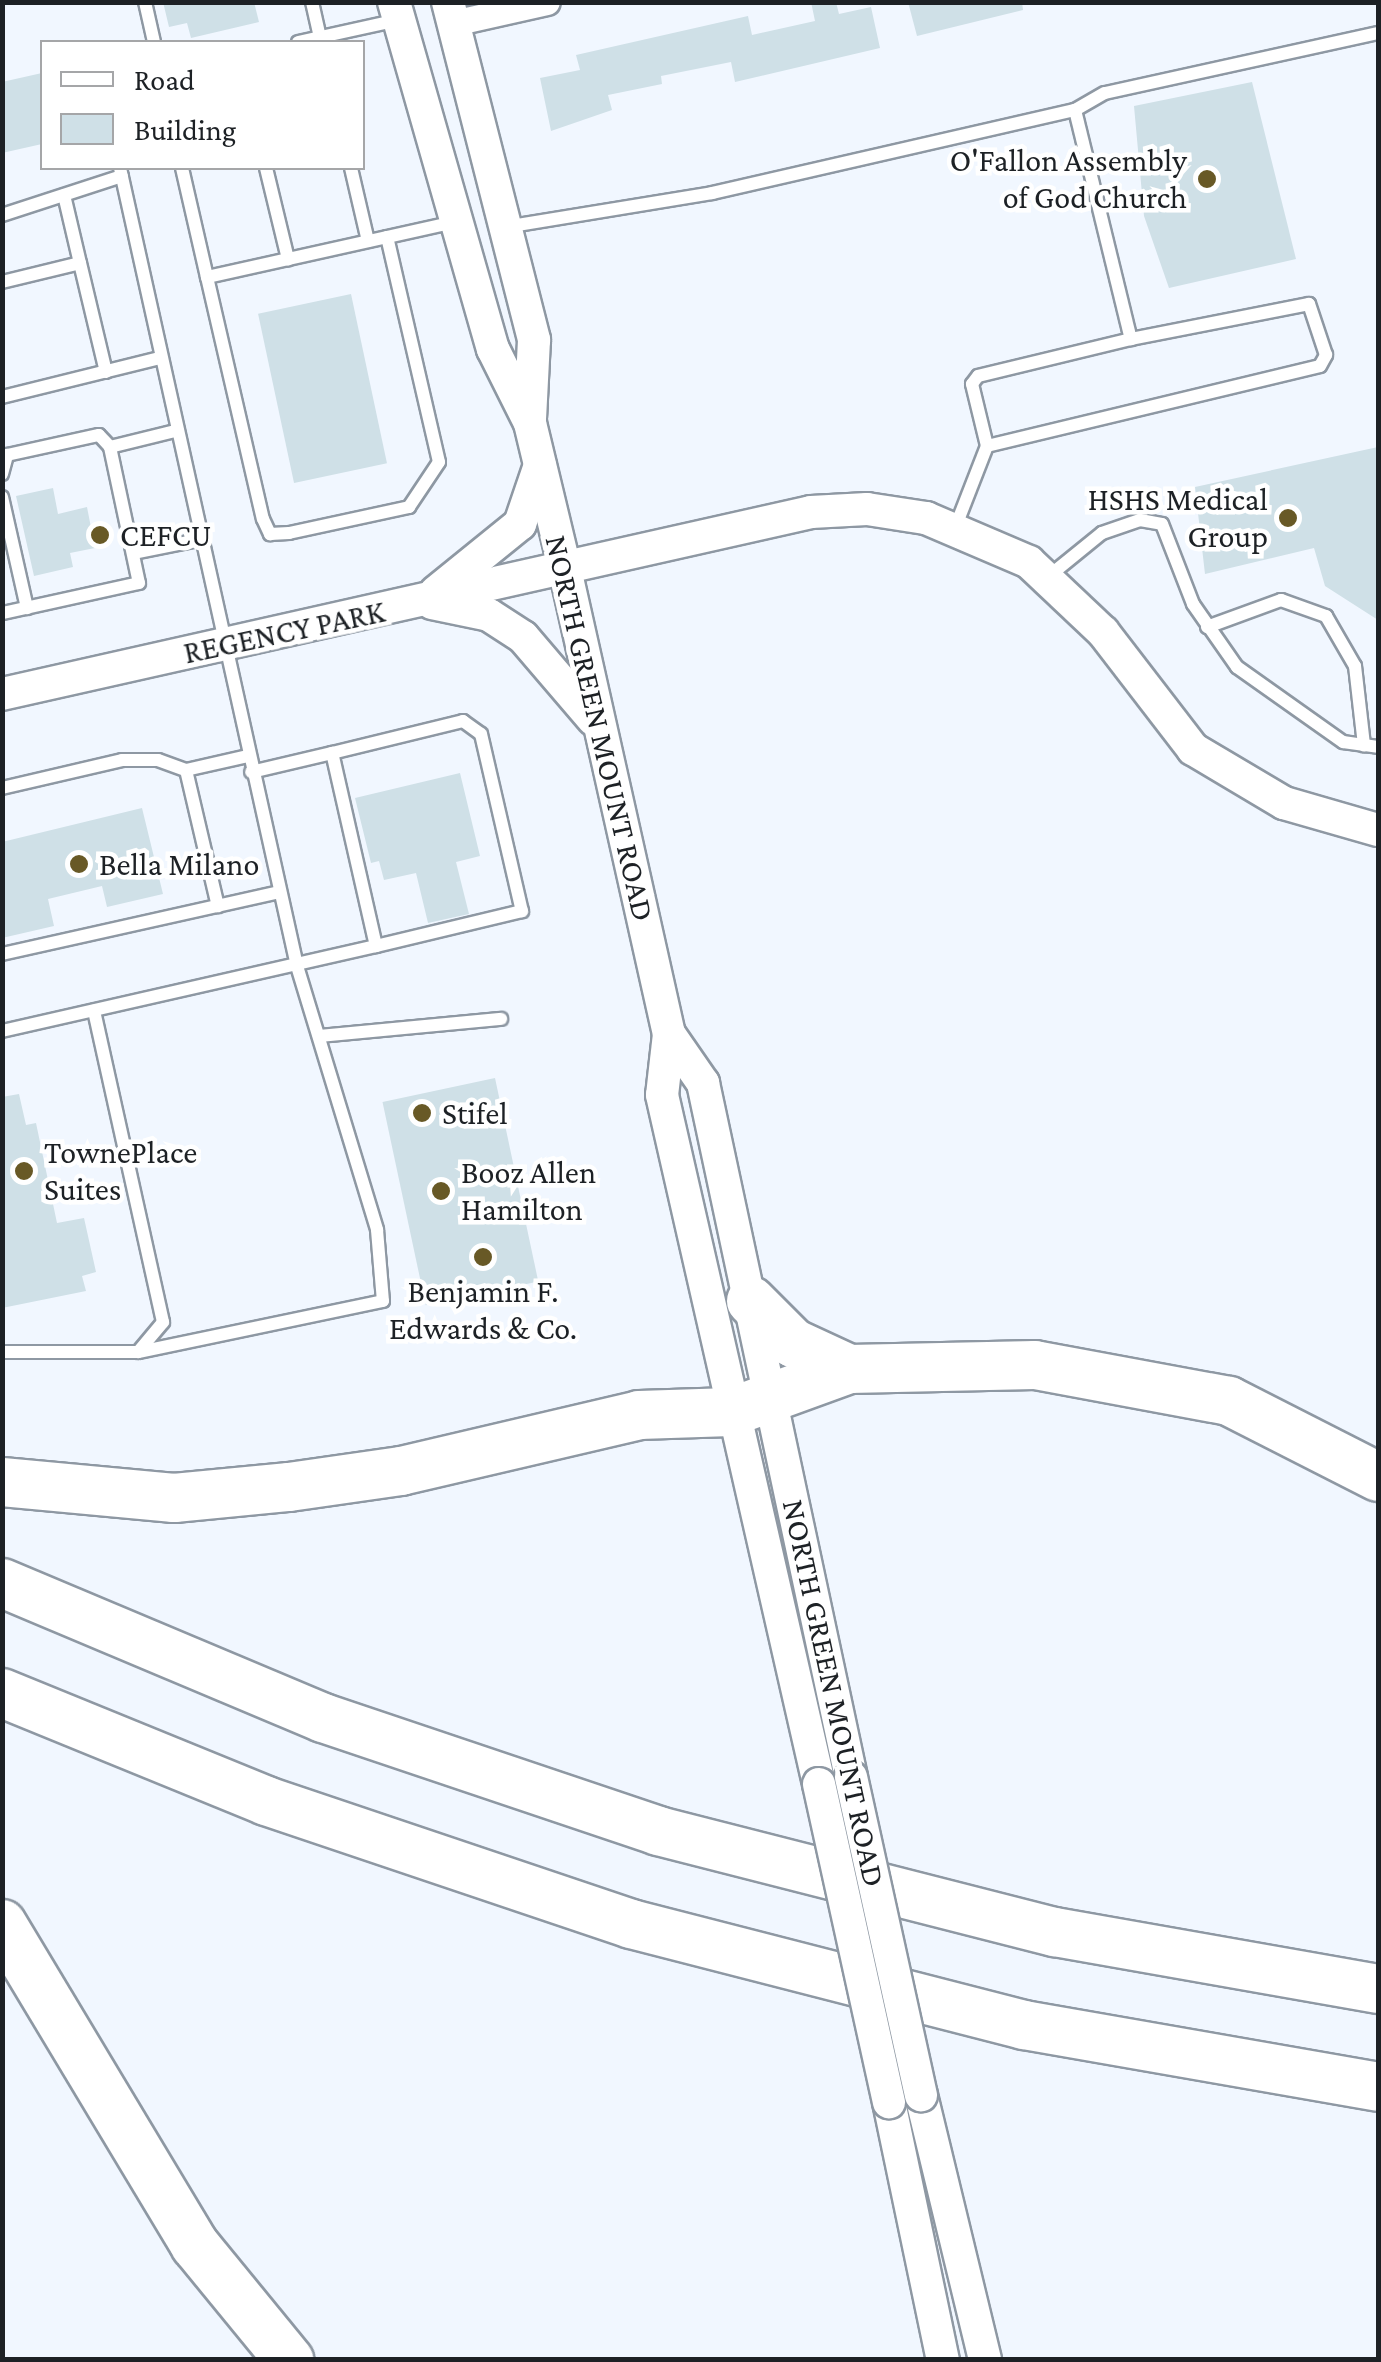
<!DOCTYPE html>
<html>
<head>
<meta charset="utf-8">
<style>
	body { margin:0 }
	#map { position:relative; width:1381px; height:2362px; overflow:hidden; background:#f1f7ff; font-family:"Crimson Pro",serif }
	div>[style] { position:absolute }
	.building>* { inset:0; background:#cfe0e7; transform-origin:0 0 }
	.roads { filter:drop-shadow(2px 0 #8e98a3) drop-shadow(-2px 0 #8e98a3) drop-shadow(0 2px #8e98a3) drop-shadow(0 -2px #8e98a3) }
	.service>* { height:12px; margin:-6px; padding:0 6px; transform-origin:6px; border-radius:6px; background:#fff }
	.minor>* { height:25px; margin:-12.5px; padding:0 12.5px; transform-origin:12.5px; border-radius:12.5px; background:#fff }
	.tertiary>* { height:32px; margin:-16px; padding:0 16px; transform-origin:16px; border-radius:16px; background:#fff }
	.motorway>* { height:48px; margin:-24px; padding:0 24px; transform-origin:24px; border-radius:24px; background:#fff }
	.bridges { filter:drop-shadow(2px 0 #8e98a3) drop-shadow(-2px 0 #8e98a3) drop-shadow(0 2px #8e98a3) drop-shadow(0 -2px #8e98a3) }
	.tertiary-bridge>* { height:32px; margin:-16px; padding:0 16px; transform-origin:16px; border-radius:16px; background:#fff }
	.dots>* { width:28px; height:28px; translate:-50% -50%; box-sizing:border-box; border:5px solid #fff; border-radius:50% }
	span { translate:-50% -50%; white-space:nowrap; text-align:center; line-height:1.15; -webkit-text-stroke:9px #fff; paint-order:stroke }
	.poi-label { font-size:32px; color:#1d2125 }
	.right { translate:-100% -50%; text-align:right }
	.left { translate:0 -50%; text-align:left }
	.street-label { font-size:32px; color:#1d2125 }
	.frame { position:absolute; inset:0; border:5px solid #1d2125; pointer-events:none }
	.legend { position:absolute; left:40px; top:40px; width:325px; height:130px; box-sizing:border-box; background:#fff; border:2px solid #a5a6a8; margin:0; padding:12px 18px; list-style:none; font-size:30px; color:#1d2125 }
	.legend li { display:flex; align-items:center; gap:20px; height:50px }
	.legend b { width:50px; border:2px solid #a5a6a8 }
</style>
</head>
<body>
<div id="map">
	<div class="building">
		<i style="clip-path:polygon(163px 2px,254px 2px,259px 22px,191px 38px,187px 23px,169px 27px)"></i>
		<i style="clip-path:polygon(811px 2px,836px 2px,839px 14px,871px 7px,880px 48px,735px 82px,731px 62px,661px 76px,662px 84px,608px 95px,612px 110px,551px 131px,540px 78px,580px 70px,576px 55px,748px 16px,752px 35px,815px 21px)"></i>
		<i style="clip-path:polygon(908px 2px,1022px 2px,1023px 10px,917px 36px)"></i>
		<i style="clip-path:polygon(42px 73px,42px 144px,2px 153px,2px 82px)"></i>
		<i style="clip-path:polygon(1252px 82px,1296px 259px,1169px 288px,1144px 216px,1134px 106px)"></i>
		<i style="left:351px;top:294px;width:173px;height:95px;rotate:78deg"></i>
		<i style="clip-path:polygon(1378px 447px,1378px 620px,1325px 586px,1314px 548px,1205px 574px,1195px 487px)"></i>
		<i style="clip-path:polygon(53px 488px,58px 514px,87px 507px,95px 548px,70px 553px,73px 567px,34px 576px,16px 496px)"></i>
		<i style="clip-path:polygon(460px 773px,480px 856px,456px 862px,469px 914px,428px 923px,416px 873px,384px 880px,379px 861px,371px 863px,355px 798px)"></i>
		<i style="clip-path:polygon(142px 808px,163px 894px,107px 907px,102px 886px,48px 899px,54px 926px,2px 938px,2px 842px)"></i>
		<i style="left:495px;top:1078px;width:208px;height:115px;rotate:78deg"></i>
		<i style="clip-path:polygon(19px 1094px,26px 1125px,36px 1123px,57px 1223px,84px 1218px,96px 1272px,82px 1276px,86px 1291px,2px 1308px,2px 1097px)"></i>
	</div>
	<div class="roads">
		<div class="service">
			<i style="left:145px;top:2px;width:41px;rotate:77.3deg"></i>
			<i style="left:312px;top:2px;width:41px;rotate:77.3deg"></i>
			<i style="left:298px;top:42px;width:102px;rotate:-12.4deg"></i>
			<i style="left:1075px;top:110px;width:34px;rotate:-30deg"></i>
			<i style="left:1105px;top:93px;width:280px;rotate:-12.4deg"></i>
			<i style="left:120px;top:168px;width:817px;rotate:77.49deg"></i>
			<i style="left:297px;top:966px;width:276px;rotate:73.1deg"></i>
			<i style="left:377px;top:1230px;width:71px;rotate:85.2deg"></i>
			<i style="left:383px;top:1301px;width:250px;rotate:168.2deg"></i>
			<i style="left:182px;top:168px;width:112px;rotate:77.1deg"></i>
			<i style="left:207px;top:277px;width:254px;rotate:-12.5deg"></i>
			<i style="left:266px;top:168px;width:94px;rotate:76.4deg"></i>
			<i style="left:351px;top:168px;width:75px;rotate:76.9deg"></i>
			<i style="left:64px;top:195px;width:70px;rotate:76.8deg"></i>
			<i style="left:2px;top:215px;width:126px;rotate:-18deg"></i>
			<i style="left:505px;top:227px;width:210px;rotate:-9.3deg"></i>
			<i style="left:712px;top:193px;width:372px;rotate:-12.9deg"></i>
			<i style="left:1075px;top:110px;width:236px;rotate:76.3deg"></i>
			<i style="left:1131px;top:339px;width:157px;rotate:166.4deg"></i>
			<i style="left:978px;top:376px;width:10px;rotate:127deg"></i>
			<i style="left:972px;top:384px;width:64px;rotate:76.4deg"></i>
			<i style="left:987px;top:446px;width:88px;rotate:111.3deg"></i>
			<i style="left:207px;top:277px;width:248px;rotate:77deg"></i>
			<i style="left:263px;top:519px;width:17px;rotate:65deg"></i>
			<i style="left:270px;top:534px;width:19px;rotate:-3deg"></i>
			<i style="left:289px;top:533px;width:123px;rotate:-12.2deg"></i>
			<i style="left:409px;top:507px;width:54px;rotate:-56.3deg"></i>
			<i style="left:439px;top:462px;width:231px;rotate:-103deg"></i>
			<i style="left:2px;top:282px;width:80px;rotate:-13.7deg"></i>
			<i style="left:80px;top:263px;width:112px;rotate:76.6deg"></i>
			<i style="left:2px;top:397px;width:163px;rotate:-13.9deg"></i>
			<i style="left:987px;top:446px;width:342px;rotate:-13.5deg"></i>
			<i style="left:1320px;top:366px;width:13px;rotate:-61deg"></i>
			<i style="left:1326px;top:355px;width:54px;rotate:-108.4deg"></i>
			<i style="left:1309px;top:304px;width:181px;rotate:168.9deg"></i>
			<i style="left:110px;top:447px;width:67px;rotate:-13.8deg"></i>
			<i style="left:2px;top:474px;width:20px;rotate:-75deg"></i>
			<i style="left:7px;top:455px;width:94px;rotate:-12.3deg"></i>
			<i style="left:99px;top:435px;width:16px;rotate:47deg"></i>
			<i style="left:110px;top:447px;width:139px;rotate:78deg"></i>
			<i style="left:139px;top:583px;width:140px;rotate:167.6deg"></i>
			<i style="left:2px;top:497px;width:114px;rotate:77.3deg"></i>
			<i style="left:133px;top:553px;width:66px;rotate:-11.3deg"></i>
			<i style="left:1049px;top:576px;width:68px;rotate:-39.1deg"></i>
			<i style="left:1102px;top:533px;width:40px;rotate:-18.9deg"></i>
			<i style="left:1140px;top:520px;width:22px;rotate:10deg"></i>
			<i style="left:1162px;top:524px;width:86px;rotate:68.8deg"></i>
			<i style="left:1193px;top:604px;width:77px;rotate:55.1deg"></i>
			<i style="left:1237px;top:667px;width:130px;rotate:35.3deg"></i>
			<i style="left:1343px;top:742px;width:35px;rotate:8deg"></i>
			<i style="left:1207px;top:627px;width:79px;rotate:-20deg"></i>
			<i style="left:1281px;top:600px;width:48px;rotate:19.6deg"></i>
			<i style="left:1326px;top:616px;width:58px;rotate:59.9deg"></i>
			<i style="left:1355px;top:666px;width:80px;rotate:83.5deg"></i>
			<i style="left:332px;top:753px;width:135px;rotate:-13.7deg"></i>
			<i style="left:463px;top:721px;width:22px;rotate:36deg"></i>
			<i style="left:481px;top:734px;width:182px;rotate:77deg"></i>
			<i style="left:522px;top:911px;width:150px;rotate:166.5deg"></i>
			<i style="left:186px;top:770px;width:140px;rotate:76.8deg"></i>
			<i style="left:2px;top:788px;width:123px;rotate:-13.1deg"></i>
			<i style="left:122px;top:760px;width:36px"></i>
			<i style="left:158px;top:760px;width:30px;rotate:20deg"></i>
			<i style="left:186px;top:770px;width:64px;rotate:-12.7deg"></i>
			<i style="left:2px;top:954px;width:285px;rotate:-12.6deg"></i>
			<i style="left:2px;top:1031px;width:384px;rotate:-12.8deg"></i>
			<i style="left:376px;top:946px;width:198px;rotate:-102.8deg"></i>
			<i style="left:332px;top:753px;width:83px;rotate:166.8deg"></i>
			<i style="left:320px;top:1036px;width:182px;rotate:-5.4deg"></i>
			<i style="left:2px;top:1352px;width:136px"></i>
			<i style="left:138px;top:1352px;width:39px;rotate:-50deg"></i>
			<i style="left:163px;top:1322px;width:319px;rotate:-102.5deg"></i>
		</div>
		<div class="minor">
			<i style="left:453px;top:23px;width:96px;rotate:-12.6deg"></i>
		</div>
		<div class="tertiary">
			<i style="left:394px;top:2px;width:361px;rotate:74.1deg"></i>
			<i style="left:493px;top:349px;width:83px;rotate:63.4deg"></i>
			<i style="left:530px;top:423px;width:150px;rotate:76.5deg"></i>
			<i style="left:565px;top:569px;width:476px;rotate:77.4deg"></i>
			<i style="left:669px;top:1034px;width:61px;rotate:96.5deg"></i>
			<i style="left:662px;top:1095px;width:707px;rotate:77.16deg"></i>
			<i style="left:448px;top:2px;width:349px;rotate:75.7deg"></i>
			<i style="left:534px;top:340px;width:78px;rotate:92.9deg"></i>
			<i style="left:436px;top:592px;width:108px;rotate:-39deg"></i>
			<i style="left:520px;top:524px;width:62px;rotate:-71.3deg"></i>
			<i style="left:432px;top:603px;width:58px;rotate:11.9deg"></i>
			<i style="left:489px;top:615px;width:40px;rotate:32.9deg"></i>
			<i style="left:523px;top:637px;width:108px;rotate:49.5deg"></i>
			<i style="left:2px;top:694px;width:829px;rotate:-12.68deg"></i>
			<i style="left:811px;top:512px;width:56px;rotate:-3.1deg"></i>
			<i style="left:867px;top:509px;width:60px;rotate:8.7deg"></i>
			<i style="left:926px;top:518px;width:112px;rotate:23.1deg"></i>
			<i style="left:1029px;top:562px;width:102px;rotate:43.4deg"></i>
			<i style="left:1103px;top:632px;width:148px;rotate:52.4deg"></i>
			<i style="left:1193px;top:749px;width:106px;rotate:30.7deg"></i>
			<i style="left:1284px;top:803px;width:98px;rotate:16deg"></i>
			<i style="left:669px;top:1034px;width:60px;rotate:55.2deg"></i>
			<i style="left:703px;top:1083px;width:710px;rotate:77.96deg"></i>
			<i style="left:921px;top:2095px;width:273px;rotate:76.4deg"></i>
			<i style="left:889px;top:2102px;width:264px;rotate:78.2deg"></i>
		</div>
		<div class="motorway">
			<i style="left:751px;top:1301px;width:59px;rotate:45deg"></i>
			<i style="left:793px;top:1343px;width:62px;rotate:24.9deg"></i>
			<i style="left:2px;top:1482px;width:173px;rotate:5.3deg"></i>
			<i style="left:174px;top:1498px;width:116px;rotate:-5.5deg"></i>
			<i style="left:289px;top:1487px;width:113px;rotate:-8.1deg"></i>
			<i style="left:401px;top:1471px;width:244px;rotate:-13.2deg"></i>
			<i style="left:639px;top:1415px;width:92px;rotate:-1.9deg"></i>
			<i style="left:731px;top:1412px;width:126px;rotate:-20deg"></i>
			<i style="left:849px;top:1369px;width:186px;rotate:-1.2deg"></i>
			<i style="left:1035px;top:1365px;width:197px;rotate:10.5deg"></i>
			<i style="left:1229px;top:1401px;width:167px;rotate:27deg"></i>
			<i style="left:2px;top:1583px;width:348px;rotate:22.8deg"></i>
			<i style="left:323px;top:1718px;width:354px;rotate:18.6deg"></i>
			<i style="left:658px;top:1831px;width:410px;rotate:14.3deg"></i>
			<i style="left:1055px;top:1932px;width:328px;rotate:10deg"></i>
			<i style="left:2px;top:1693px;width:285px;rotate:22.2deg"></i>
			<i style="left:266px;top:1801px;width:385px;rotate:18.6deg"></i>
			<i style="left:631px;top:1924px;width:406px;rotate:14.4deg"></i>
			<i style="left:1024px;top:2025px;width:359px;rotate:9.9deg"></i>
			<i style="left:2px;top:1924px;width:375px;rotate:59deg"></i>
			<i style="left:195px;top:2245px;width:149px;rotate:50.7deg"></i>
		</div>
	</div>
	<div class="bridges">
		<div class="tertiary-bridge">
			<i style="left:851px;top:1777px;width:326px;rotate:77.6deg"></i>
			<i style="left:819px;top:1784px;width:326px;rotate:77.6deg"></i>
		</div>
	</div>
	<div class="dots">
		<i style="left:1207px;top:179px;background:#685926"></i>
		<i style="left:1288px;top:518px;background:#685926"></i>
		<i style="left:100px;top:535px;background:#685926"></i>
		<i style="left:79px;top:864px;background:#685926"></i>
		<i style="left:422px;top:1113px;background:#685926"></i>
		<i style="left:24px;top:1171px;background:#685926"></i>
		<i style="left:441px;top:1191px;background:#685926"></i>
		<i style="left:483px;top:1257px;background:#685926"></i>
	</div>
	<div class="poi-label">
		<span class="right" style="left:1187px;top:179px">O'Fallon Assembly<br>of God Church</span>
		<span class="right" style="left:1268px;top:518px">HSHS Medical<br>Group</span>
		<span class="left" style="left:120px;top:535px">CEFCU</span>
		<span class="left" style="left:99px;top:864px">Bella Milano</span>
		<span class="left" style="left:442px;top:1113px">Stifel</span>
		<span class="left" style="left:44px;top:1171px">TownePlace<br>Suites</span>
		<span class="left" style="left:461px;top:1191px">Booz Allen<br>Hamilton</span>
		<span style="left:483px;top:1310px">Benjamin F.<br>Edwards &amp; Co.</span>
	</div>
	<div class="street-label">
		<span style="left:284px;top:632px;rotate:-12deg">REGENCY PARK</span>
		<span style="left:600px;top:728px;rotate:77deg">NORTH GREEN MOUNT ROAD</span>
		<span style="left:834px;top:1693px;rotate:78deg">NORTH GREEN MOUNT ROAD</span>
	</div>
	<div class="frame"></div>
	<ul class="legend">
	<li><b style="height:12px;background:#fff"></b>Road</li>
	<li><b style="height:28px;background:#cfe0e7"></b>Building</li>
	</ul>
</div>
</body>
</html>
